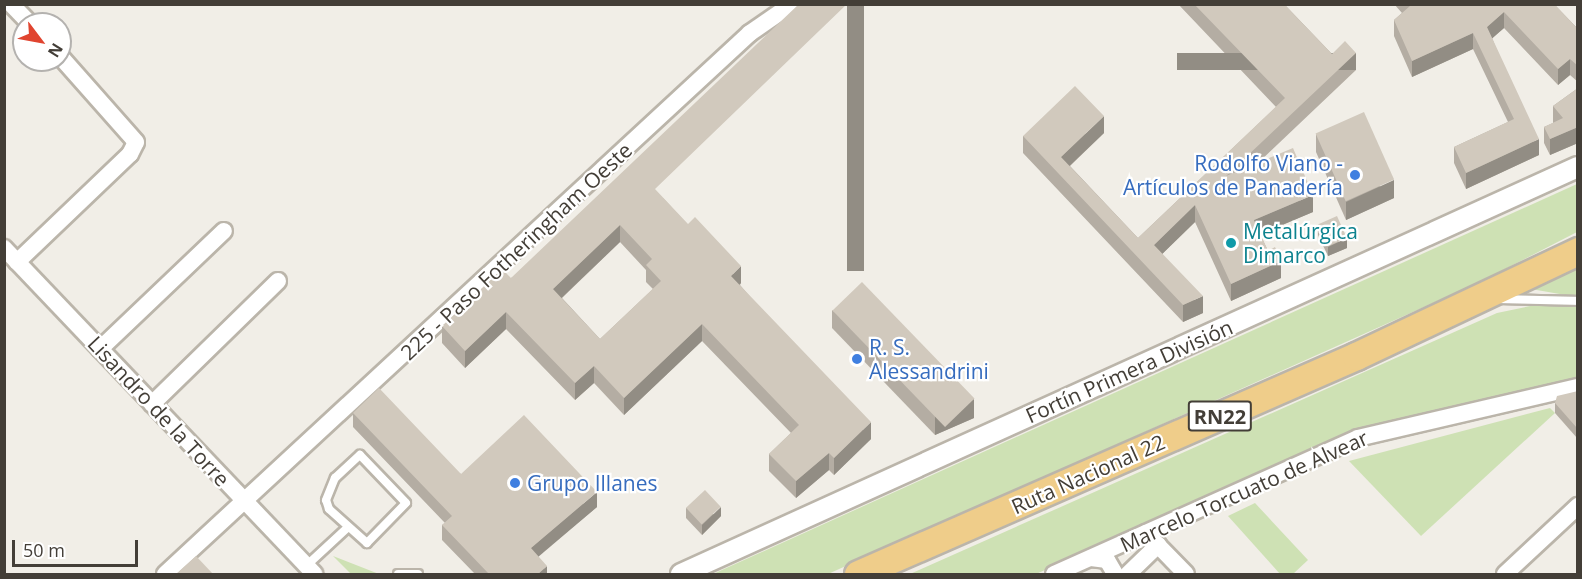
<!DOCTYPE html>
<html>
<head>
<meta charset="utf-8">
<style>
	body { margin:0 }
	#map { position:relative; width:1582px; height:579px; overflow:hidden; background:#f1eee7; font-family:"Open Sans",sans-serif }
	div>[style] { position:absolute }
	.green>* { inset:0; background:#cee1b4 }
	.roads { filter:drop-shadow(2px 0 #bbb5aa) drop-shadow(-2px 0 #bbb5aa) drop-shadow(0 2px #bbb5aa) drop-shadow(0 -2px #bbb5aa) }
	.service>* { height:8px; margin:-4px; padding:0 4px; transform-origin:4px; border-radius:4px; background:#fff }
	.minor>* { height:16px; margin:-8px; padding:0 8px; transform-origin:8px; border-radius:8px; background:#fff }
	.tertiary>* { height:20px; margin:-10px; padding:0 10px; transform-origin:10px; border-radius:10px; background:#fff }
	.trunk>* { height:27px; margin:-13.5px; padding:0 13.5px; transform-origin:13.5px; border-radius:13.5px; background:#efcd8a }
	.wall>* { inset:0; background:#b4ada3 }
	.shaded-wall>* { inset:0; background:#928d84; transform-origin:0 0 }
	.building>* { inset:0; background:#d1c9bd; transform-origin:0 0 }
	.dots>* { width:16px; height:16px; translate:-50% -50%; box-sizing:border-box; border:3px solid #fff; border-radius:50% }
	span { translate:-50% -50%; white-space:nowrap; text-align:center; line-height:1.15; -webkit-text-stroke:4.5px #fff; paint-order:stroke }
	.shield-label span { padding:2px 4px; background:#fff; border:2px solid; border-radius:4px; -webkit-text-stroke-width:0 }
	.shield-label { font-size:20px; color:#433e37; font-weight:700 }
	.shop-label { font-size:21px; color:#366cbe }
	.right { translate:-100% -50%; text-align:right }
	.left { translate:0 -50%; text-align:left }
	.culture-label { font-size:21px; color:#0d838f }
	.street-label { font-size:21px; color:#433e37 }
	.frame { position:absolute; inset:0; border:6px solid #433e37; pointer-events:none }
	.north { position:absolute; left:12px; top:12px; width:60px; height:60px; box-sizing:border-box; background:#fff; border:2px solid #b4b2af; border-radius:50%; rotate:122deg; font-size:16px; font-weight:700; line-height:24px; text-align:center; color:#433e37 }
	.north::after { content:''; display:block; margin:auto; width:21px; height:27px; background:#e0442f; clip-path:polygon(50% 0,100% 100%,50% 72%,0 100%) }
	.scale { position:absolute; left:12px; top:540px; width:126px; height:27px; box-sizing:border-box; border:3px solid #433e37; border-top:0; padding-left:8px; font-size:18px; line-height:21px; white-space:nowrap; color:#433e37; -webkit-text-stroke:4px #fff; paint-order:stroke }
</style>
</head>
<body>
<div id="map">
	<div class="green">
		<i style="clip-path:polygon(1577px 184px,1577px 232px,1482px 281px,828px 574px,713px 574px)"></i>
		<i style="clip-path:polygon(1577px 263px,1577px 297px,1531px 289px,1532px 285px)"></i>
		<i style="clip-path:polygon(1540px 304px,1577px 307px,1577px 377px,1351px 432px,1036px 574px,910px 574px,1497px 313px)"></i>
		<i style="clip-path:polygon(1550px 408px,1555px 413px,1421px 536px,1349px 461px)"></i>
		<i style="clip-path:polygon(1255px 503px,1308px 560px,1293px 574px,1280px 574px,1228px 516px)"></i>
		<i style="clip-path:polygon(333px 556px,379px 574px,351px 574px)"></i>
	</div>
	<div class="roads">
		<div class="service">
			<i style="left:1502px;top:299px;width:76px;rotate:1.5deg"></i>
			<i style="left:360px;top:455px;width:66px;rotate:46.2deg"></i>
			<i style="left:406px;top:503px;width:56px;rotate:134.3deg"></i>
			<i style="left:367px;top:543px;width:51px;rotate:-138.2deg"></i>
			<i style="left:329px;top:509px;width:9px;rotate:-108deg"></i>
			<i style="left:326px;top:500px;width:24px;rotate:-68deg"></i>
			<i style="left:335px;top:478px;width:34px;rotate:-43deg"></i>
			<i style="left:306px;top:566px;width:56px;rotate:-42.8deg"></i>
			<i style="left:398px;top:574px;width:20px"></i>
		</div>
		<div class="minor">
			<i style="left:11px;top:4px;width:28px;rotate:46deg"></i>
			<i style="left:4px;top:248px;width:450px;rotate:46.4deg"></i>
			<i style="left:17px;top:262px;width:156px;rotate:-43.7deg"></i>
			<i style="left:130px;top:154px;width:13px;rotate:-63deg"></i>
			<i style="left:136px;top:142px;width:115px;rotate:-131.5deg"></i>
			<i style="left:100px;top:349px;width:171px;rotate:-43.6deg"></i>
			<i style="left:152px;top:404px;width:176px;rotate:-44.3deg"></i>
			<i style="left:1146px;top:533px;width:57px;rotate:45.7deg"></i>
			<i style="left:1091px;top:558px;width:16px;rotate:7deg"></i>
			<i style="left:1107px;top:560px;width:16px;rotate:60deg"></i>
			<i style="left:165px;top:574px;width:797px;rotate:-42.76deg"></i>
			<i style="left:750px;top:33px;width:51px;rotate:-34.6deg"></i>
			<i style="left:1054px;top:574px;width:333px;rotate:-24.1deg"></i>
			<i style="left:1358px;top:438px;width:226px;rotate:-13.1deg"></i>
			<i style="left:1128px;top:574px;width:42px;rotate:-44deg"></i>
			<i style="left:1505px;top:574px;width:100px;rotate:-43deg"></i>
		</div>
		<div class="tertiary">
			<i style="left:681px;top:574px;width:985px;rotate:-24.41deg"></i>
		</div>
		<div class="trunk">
			<i style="left:858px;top:574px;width:544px;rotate:-23.64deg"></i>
			<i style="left:1356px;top:356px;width:246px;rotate:-25.3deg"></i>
		</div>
	</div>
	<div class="wall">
		<i style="clip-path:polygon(1178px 4px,1284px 4px,1332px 54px,1356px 70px,1258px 163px,1313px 212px,1260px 234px,1281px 278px,1231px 301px,1195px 222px,1162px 254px,1203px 313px,1183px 322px,1023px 153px,1023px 136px,1104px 133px,1070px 166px,1138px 238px,1276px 107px)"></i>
		<i style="clip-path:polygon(1394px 4px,1554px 4px,1578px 29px,1578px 82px,1570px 75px,1558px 85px,1504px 28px,1492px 38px,1539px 155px,1466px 189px,1454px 163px,1454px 147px,1508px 122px,1473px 49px,1412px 77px,1394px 36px,1394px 20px,1402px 13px)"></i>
		<i style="clip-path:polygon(1578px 88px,1578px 143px,1550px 155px,1544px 143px,1544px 127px,1553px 123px,1553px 106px)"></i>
		<i style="clip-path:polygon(1316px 134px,1394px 198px,1346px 220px,1316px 152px)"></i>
		<i style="clip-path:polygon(evenodd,663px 198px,741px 283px,740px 285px,871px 439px,834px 475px,829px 470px,796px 498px,769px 471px,769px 454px,791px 433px,702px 341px,624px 415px,594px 383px,575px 400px,506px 329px,465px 368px,442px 343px,442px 326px,511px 278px,663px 198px,620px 242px,646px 270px,646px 282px,653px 289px,600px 339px,562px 298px,620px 242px)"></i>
		<i style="clip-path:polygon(1318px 226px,1347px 248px,1328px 256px,1318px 235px)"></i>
		<i style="clip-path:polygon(832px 310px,974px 418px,935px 435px,832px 328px)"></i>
		<i style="clip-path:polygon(1578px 391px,1578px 437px,1577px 438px,1555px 413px,1555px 403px)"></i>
		<i style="clip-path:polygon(353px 413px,461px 474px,597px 507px,538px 556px,547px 574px,475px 574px,442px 540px,442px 525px,445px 523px,353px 427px)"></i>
		<i style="clip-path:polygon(686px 508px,721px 516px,702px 535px,686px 518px)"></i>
	</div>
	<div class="shaded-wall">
		<i style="left:847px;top:4px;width:17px;height:267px"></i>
		<i style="clip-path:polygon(1504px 12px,1504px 28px,1487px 43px,1487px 27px)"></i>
		<i style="clip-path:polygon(1473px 33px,1473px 49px,1412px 77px,1412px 61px)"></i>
		<i style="left:1356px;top:53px;width:17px;height:179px;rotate:90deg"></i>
		<i style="clip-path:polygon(1570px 59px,1570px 75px,1558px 85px,1558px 69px)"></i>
		<i style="clip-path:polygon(1104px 116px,1104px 133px,1061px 174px,1061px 157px)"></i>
		<i style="clip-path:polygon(1578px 127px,1578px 143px,1550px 155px,1550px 139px)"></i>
		<i style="clip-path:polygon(1539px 139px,1539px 155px,1466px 189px,1466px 173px)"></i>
		<i style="clip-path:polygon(1394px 180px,1394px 198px,1346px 220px,1346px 202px)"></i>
		<i style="clip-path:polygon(1313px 195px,1313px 212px,1254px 237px,1254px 220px)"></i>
		<i style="clip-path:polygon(1195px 205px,1195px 222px,1154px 262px,1154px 245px)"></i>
		<i style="clip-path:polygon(620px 225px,620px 242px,553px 306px,553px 289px)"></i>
		<i style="clip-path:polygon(1347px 238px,1347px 248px,1328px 256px,1328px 247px)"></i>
		<i style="clip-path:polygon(1281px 261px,1281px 278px,1231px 301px,1231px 284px)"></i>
		<i style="clip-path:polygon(741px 266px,741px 283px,731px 293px,731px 276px)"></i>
		<i style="clip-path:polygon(1203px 296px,1203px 313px,1183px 322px,1183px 305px)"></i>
		<i style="clip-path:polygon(506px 312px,506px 329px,465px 368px,465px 351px)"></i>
		<i style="clip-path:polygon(702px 324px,702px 341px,624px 415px,624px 398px)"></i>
		<i style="clip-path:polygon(594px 366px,594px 383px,575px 400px,575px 383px)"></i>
		<i style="clip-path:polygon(974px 399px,974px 418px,935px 435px,935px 417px)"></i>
		<i style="clip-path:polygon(871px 422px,871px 439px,834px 475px,834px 458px)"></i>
		<i style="clip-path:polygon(829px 453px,829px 470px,796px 498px,796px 481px)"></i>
		<i style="clip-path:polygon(597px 492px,597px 507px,531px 563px,531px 548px)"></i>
		<i style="clip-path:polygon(721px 507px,721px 516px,702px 535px,702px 525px)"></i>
		<i style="clip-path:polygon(547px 566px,547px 574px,538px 574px)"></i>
	</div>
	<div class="building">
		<i style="clip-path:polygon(evenodd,799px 4px,847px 4px,655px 189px,688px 224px,695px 217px,741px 266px,731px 276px,871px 422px,834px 458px,829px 453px,796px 481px,769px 454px,799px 425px,702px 324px,624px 398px,594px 366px,575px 383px,506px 312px,465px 351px,442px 326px,502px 269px,511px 278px,799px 4px,620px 225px,652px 259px,646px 265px,661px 281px,600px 339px,553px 289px,620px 225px)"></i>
		<i style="clip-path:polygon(1194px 4px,1284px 4px,1332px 54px,1345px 41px,1356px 53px,1226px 176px,1293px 148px,1313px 195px,1254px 220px,1268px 251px,1275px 247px,1281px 261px,1231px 284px,1195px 205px,1154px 245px,1203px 296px,1183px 305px,1023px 136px,1075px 86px,1104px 116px,1061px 157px,1138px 238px,1285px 98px)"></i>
		<i style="clip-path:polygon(1409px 4px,1554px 4px,1578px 29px,1578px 66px,1570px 59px,1558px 69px,1504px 12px,1487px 27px,1539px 139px,1466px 173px,1454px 147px,1514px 119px,1473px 33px,1412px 61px,1394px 20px,1410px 6px)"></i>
		<i style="clip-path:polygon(1578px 88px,1578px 127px,1550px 139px,1544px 127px,1563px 118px,1553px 106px)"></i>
		<i style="left:1364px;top:112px;width:74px;height:53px;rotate:66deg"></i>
		<i style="left:1337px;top:216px;width:24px;height:21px;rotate:66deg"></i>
		<i style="left:862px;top:282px;width:162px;height:41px;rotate:46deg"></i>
		<i style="clip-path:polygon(379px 388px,461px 474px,524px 415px,597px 492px,531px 548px,547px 566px,538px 574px,489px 574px,442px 525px,452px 516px,353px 413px)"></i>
		<i style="clip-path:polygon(1578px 391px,1578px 428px,1577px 428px,1555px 403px,1557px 396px)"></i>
		<i style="left:705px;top:490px;width:23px;height:26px;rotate:47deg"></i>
		<i style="clip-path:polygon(196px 556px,213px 574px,176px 574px)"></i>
	</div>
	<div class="dots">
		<i style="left:1355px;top:175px;background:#3f7fe0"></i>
		<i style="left:1231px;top:243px;background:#0f9aa8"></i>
		<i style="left:857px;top:359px;background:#3f7fe0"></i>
		<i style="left:515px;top:483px;background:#3f7fe0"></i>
	</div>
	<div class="shield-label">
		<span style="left:1220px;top:416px">RN22</span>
	</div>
	<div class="shop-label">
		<span class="right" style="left:1343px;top:175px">Rodolfo Viano -<br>Artículos de Panadería</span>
		<span class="left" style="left:869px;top:359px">R. S.<br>Alessandrini</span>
		<span class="left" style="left:527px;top:483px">Grupo Illanes</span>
	</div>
	<div class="culture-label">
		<span class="left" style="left:1243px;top:243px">Metalúrgica<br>Dimarco</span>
	</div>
	<div class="street-label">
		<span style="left:516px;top:251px;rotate:-43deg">225 - Paso Fotheringham Oeste</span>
		<span style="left:1129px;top:371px;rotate:-24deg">Fortín Primera División</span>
		<span style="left:159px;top:411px;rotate:47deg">Lisandro de la Torre</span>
		<span style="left:1088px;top:474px;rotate:-24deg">Ruta Nacional 22</span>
		<span style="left:1244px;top:491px;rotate:-24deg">Marcelo Torcuato de Alvear</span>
	</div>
	<div class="frame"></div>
	<div class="north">N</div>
	<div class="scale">50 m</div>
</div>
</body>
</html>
